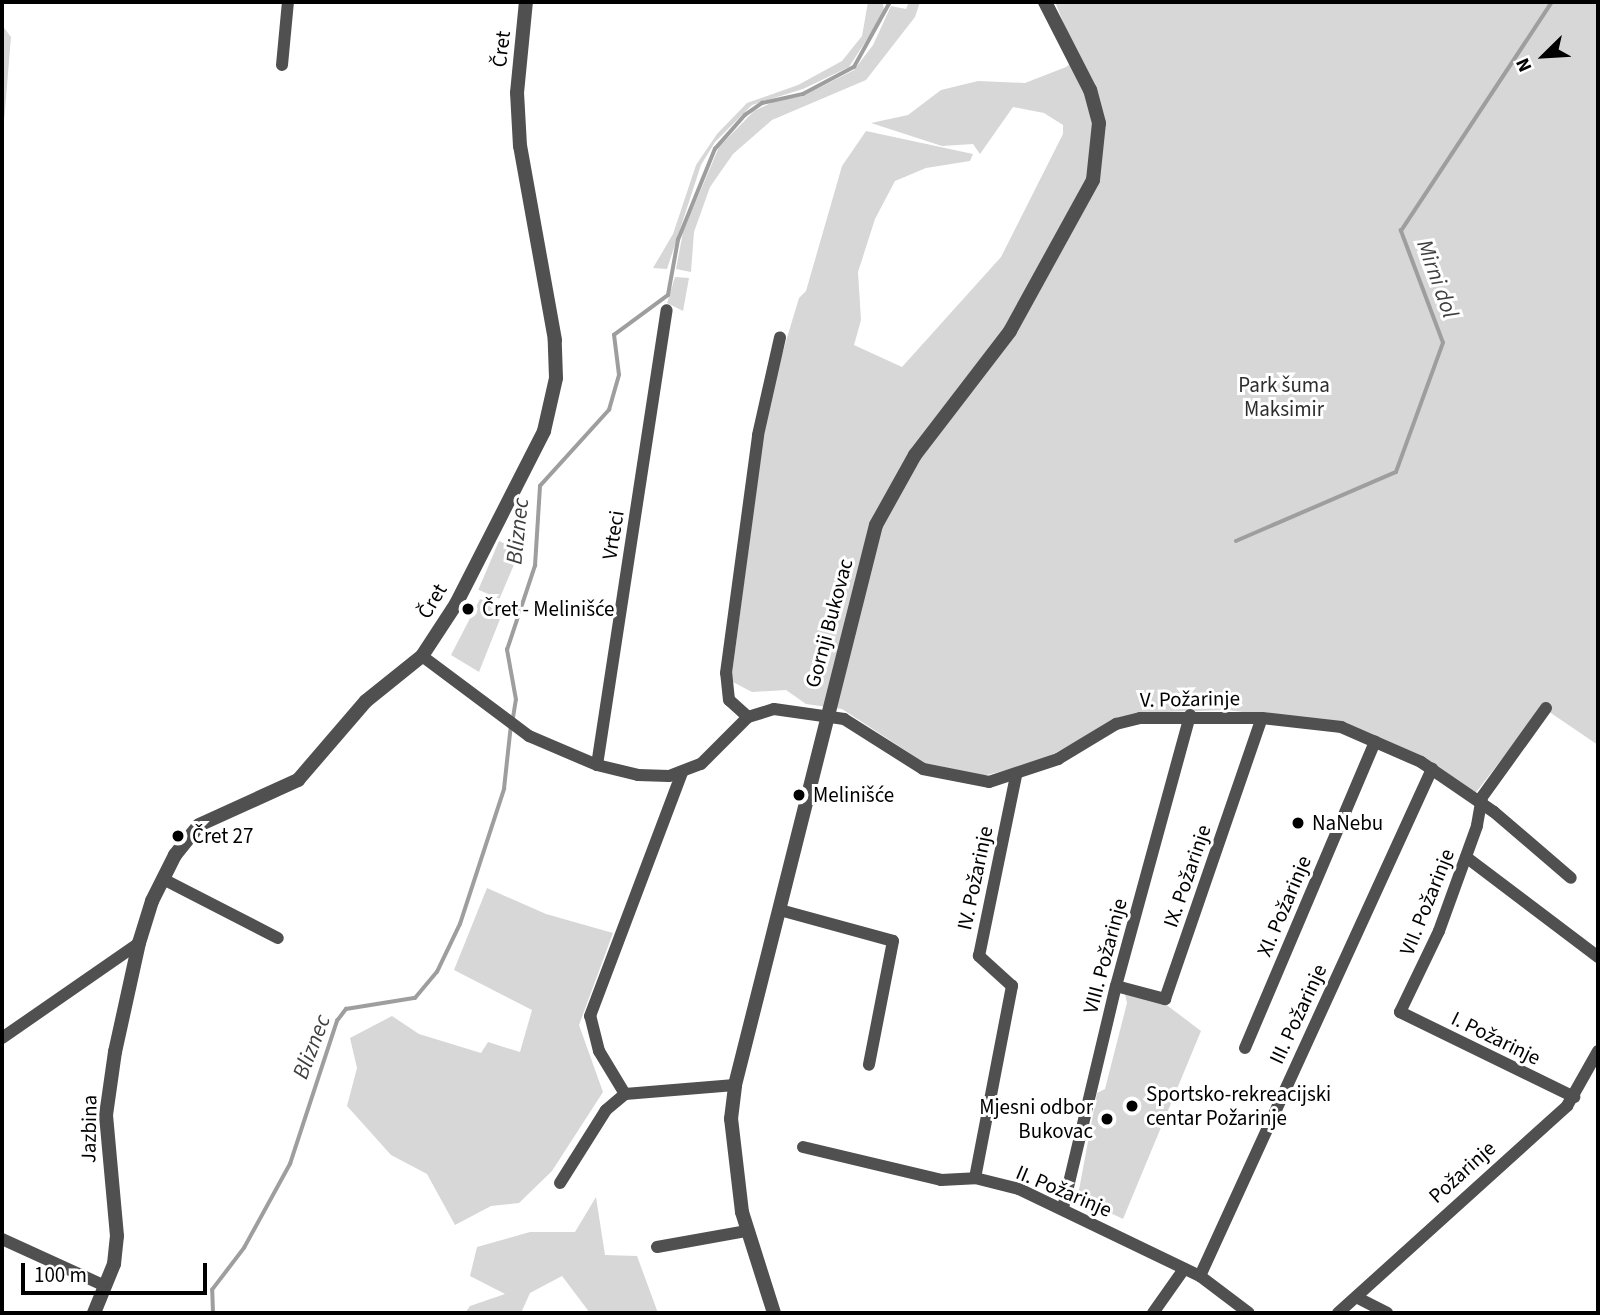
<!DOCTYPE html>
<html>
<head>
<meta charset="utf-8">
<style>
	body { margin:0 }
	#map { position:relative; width:1600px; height:1315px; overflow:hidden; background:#fff; font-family:"Source Sans 3",sans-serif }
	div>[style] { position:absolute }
	.green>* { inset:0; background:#d7d7d7; transform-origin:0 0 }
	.stream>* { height:3.5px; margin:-1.75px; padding:0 1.75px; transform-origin:1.75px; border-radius:1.75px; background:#9e9e9e }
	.minor>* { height:12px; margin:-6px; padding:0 6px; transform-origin:6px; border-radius:6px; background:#505050 }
	.tertiary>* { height:14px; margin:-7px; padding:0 7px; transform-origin:7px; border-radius:7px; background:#505050 }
	.dots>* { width:19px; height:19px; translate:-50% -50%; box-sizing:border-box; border:4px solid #fff; border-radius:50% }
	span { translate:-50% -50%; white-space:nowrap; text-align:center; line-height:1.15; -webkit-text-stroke:6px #fff; paint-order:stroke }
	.street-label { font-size:21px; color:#000 }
	.park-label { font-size:21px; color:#2e2e2e }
	.poi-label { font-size:21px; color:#000 }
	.left { translate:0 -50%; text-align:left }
	.right { translate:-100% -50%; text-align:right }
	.water-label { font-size:23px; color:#3f3f3f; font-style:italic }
	.frame { position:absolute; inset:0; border:4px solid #000; pointer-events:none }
	.north { position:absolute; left:1509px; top:21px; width:70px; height:70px; -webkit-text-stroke:5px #fff; paint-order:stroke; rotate:246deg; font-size:19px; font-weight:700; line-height:28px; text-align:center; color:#000 }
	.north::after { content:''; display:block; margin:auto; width:24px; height:32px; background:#000; clip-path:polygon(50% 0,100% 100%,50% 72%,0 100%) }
	.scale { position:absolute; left:21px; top:1263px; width:186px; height:32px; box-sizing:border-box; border:4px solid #000; border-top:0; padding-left:9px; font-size:21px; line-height:24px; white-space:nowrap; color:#000; -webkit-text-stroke:5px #fff; paint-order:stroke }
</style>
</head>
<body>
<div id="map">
	<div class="green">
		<i style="clip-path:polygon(868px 2px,883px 3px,884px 13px,849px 67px,803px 89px,752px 105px,715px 142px,701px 165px,667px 269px,653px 268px,673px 234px,696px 165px,717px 134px,747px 103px,798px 85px,842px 61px,862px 36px)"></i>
		<i style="clip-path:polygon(909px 2px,920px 2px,915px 17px,866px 80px,772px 120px,733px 154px,710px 187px,694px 232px,691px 272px,676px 269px,683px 232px,719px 147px,754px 111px,775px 101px,803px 96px,854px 70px,873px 45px,891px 6px,906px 9px)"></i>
		<i style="clip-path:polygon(1055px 2px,1598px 2px,1598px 745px,1542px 707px,1474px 795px,1354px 727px,1228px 710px,1164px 712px,1120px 717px,1041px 761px,983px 776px,931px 767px,842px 709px,806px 704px,786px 690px,752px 692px,731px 681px,768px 401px,799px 298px,806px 291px,842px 166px,866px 131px,973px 154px,970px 161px,926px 168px,895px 181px,875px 219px,858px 272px,861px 320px,854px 345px,902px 367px,1001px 257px,1063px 134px,1063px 125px,1044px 113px,1013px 107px,980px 154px,973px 144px,942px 146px,871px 123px,908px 115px,941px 90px,978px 81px,1025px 83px,1066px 67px,1078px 58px)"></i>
		<i style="clip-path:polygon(2px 25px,11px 37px,2px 146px)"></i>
		<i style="clip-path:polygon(675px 277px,689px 278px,683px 311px,667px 303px)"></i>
		<i style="left:499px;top:541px;width:23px;height:53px;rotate:23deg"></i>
		<i style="clip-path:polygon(480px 599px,504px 609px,479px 672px,451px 655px)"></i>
		<i style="clip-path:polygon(487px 888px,546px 914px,613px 933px,579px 1025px,603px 1092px,552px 1171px,519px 1203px,491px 1206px,455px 1225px,427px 1174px,391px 1155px,347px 1106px,357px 1068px,350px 1038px,392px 1016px,419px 1034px,481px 1053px,488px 1042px,520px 1052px,532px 1010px,454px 970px)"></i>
		<i style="clip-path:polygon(1125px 994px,1164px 1003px,1201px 1031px,1123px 1219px,1100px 1208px,1096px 1216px,1076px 1206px,1097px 1093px,1105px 1089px,1127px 1003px)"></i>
		<i style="clip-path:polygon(596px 1197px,605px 1255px,637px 1256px,658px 1313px,590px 1313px,562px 1276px,530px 1293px,521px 1313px,465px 1313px,470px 1306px,505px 1294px,470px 1276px,477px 1247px,530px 1232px,575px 1232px)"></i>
	</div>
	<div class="stream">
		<i style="left:1236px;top:541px;width:174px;rotate:-23.3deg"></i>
		<i style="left:1396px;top:472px;width:137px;rotate:-70deg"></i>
		<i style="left:1443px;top:343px;width:120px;rotate:-110.6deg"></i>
		<i style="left:1401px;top:231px;width:274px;rotate:-56.6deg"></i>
		<i style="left:513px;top:718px;width:18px;rotate:-81deg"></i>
		<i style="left:516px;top:700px;width:51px;rotate:-100.2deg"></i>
		<i style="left:507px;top:650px;width:89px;rotate:-71.6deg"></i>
		<i style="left:535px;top:566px;width:80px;rotate:-86.4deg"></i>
		<i style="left:540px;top:486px;width:103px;rotate:-47.8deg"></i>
		<i style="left:609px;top:410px;width:36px;rotate:-74deg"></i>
		<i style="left:619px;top:375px;width:40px;rotate:-97.1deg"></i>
		<i style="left:614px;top:335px;width:67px;rotate:-36.5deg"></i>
		<i style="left:668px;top:295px;width:56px;rotate:-79.7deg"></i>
		<i style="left:678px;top:240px;width:98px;rotate:-67.9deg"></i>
		<i style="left:715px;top:149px;width:45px;rotate:-48.6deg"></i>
		<i style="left:745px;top:115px;width:21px;rotate:-35deg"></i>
		<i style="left:762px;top:103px;width:42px;rotate:-12.4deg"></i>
		<i style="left:803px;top:94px;width:58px;rotate:-27.9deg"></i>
		<i style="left:854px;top:67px;width:74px;rotate:-61deg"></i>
		<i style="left:213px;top:1313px;width:23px;rotate:-92deg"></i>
		<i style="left:212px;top:1290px;width:53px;rotate:-52.7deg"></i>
		<i style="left:244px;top:1248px;width:96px;rotate:-61.3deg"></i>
		<i style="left:290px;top:1164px;width:151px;rotate:-71.8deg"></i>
		<i style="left:337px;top:1021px;width:15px;rotate:-53deg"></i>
		<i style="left:346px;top:1009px;width:70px;rotate:-9.1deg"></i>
		<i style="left:415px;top:998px;width:34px;rotate:-50deg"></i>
		<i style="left:437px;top:972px;width:53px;rotate:-64.4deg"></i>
		<i style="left:460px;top:924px;width:142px;rotate:-71.9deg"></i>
		<i style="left:504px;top:789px;width:64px;rotate:-83.8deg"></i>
	</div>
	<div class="minor">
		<i style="left:282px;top:65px;width:63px;rotate:-84.6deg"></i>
		<i style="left:422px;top:656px;width:134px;rotate:36.8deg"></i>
		<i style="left:529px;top:736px;width:74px;rotate:23.1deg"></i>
		<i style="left:597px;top:765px;width:42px;rotate:13.7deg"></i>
		<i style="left:638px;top:775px;width:31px;rotate:2deg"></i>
		<i style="left:669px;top:776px;width:34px;rotate:-21deg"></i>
		<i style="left:701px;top:764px;width:66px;rotate:-45deg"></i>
		<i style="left:748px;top:717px;width:27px;rotate:-17deg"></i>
		<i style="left:774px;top:709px;width:71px;rotate:8.1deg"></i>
		<i style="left:844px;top:719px;width:93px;rotate:32.3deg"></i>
		<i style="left:923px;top:769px;width:67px;rotate:11.1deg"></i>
		<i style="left:989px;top:782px;width:73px;rotate:-18.4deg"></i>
		<i style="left:1058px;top:759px;width:68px;rotate:-31.1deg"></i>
		<i style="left:1116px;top:724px;width:25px;rotate:-14deg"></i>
		<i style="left:1140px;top:718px;width:122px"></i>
		<i style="left:1262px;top:718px;width:80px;rotate:6.5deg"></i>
		<i style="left:1341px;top:727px;width:87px;rotate:23.6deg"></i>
		<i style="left:1421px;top:762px;width:88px;rotate:34.4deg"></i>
		<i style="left:1494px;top:812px;width:101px;rotate:40.6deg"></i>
		<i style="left:1546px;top:708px;width:110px;rotate:125.7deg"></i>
		<i style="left:1482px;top:797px;width:29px;rotate:100deg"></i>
		<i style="left:1477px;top:826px;width:112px;rotate:109.9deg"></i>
		<i style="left:1439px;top:931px;width:90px;rotate:115.7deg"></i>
		<i style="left:1400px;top:1012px;width:194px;rotate:26deg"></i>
		<i style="left:748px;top:717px;width:25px;rotate:-138deg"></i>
		<i style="left:729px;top:700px;width:27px;rotate:-96deg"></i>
		<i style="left:726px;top:673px;width:240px;rotate:-82.3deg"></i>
		<i style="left:758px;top:435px;width:100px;rotate:-77.3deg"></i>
		<i style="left:597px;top:765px;width:460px;rotate:-81.3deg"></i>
		<i style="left:1466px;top:857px;width:166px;rotate:37.1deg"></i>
		<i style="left:163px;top:879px;width:129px;rotate:27.2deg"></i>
		<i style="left:780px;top:910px;width:117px;rotate:15.3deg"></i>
		<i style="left:893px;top:941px;width:126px;rotate:101deg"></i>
		<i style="left:1116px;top:986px;width:51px;rotate:14.9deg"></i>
		<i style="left:1165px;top:999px;width:297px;rotate:-71deg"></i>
		<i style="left:2px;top:1038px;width:167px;rotate:-34.7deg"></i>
		<i style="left:1245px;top:1048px;width:333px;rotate:-67deg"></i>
		<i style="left:625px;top:1094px;width:50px;rotate:-121.2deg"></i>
		<i style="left:599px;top:1051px;width:36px;rotate:-104deg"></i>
		<i style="left:590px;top:1016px;width:261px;rotate:-69.3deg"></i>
		<i style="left:803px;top:1147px;width:142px;rotate:13.4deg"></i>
		<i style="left:941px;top:1180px;width:34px;rotate:-3deg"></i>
		<i style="left:975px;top:1178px;width:45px;rotate:14deg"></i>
		<i style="left:1019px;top:1189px;width:201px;rotate:25.7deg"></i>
		<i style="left:1200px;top:1276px;width:61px;rotate:37.1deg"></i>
		<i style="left:975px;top:1178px;width:196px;rotate:-79.1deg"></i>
		<i style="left:1012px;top:986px;width:45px;rotate:-137.7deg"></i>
		<i style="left:979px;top:956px;width:184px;rotate:-78.4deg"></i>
		<i style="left:560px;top:1183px;width:86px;rotate:-57.8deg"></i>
		<i style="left:606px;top:1110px;width:25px;rotate:-40deg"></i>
		<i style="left:625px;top:1094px;width:110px;rotate:-4.7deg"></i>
		<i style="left:1063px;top:1208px;width:228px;rotate:-76.6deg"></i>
		<i style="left:1116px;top:986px;width:281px;rotate:-74.7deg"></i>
		<i style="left:2px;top:1239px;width:113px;rotate:24.5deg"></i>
		<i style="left:657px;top:1247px;width:90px;rotate:-10.2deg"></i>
		<i style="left:1200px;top:1276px;width:558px;rotate:-65.41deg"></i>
		<i style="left:1356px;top:1297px;width:35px;rotate:27deg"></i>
		<i style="left:1153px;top:1313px;width:54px;rotate:-54.8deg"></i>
		<i style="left:1338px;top:1313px;width:309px;rotate:-42.1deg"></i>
		<i style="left:1567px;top:1106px;width:63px;rotate:-60.6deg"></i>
	</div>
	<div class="tertiary">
		<i style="left:94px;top:1313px;width:53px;rotate:-67.8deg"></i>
		<i style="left:114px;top:1264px;width:28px;rotate:-84deg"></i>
		<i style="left:117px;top:1236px;width:121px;rotate:-95.2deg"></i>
		<i style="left:106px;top:1115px;width:64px;rotate:-81.9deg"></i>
		<i style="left:115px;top:1052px;width:112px;rotate:-77.6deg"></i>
		<i style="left:139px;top:943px;width:44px;rotate:-72.8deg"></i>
		<i style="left:152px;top:901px;width:51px;rotate:-63.4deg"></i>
		<i style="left:175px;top:855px;width:38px;rotate:-51deg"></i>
		<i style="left:199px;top:825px;width:109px;rotate:-24.4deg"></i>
		<i style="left:298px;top:780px;width:104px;rotate:-49.3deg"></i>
		<i style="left:366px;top:701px;width:72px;rotate:-38.8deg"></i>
		<i style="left:422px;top:656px;width:62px;rotate:-56.8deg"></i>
		<i style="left:456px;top:604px;width:194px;rotate:-63deg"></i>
		<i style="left:544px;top:431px;width:54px;rotate:-77.2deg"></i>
		<i style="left:556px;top:378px;width:38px;rotate:-92deg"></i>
		<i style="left:555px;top:340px;width:197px;rotate:-100.2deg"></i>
		<i style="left:520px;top:146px;width:53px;rotate:-93.2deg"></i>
		<i style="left:517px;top:93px;width:91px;rotate:-84.4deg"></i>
		<i style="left:774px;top:1313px;width:106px;rotate:-107.6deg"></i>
		<i style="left:742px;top:1212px;width:94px;rotate:-96.7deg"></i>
		<i style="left:731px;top:1119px;width:34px;rotate:-83deg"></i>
		<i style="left:735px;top:1085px;width:577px;rotate:-75.87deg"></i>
		<i style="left:876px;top:525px;width:80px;rotate:-60.9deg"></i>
		<i style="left:915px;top:455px;width:156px;rotate:-52.5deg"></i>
		<i style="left:1010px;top:331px;width:172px;rotate:-61.2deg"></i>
		<i style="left:1093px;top:180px;width:57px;rotate:-84deg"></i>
		<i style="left:1099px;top:123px;width:34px;rotate:-105deg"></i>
		<i style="left:1090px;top:90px;width:99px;rotate:-117.1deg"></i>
	</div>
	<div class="dots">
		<i style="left:468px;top:609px;background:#000"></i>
		<i style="left:799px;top:795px;background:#000"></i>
		<i style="left:1298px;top:823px;background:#000"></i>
		<i style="left:178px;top:836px;background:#000"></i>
		<i style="left:1132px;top:1106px;background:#000"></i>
		<i style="left:1107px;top:1119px;background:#000"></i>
	</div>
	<div class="street-label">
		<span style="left:501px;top:49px;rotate:-83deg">Čret</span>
		<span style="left:613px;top:535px;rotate:-81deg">Vrteci</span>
		<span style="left:432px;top:601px;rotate:-59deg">Čret</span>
		<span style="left:829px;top:623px;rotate:-75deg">Gornji Bukovac</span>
		<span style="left:1190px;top:699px;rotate:-1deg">V. Požarinje</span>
		<span style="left:1187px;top:876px;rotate:-71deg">IX. Požarinje</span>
		<span style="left:975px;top:878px;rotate:-78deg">IV. Požarinje</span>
		<span style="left:1427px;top:902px;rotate:-68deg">VII. Požarinje</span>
		<span style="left:1284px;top:906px;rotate:-67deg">XI. Požarinje</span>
		<span style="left:1105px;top:956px;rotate:-75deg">VIII. Požarinje</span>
		<span style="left:1298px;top:1014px;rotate:-65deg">III. Požarinje</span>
		<span style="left:1496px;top:1038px;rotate:26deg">I. Požarinje</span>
		<span style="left:89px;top:1129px;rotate:-89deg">Jazbina</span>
		<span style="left:1462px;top:1172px;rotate:-42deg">Požarinje</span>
		<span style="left:1064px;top:1191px;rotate:23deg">II. Požarinje</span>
	</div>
	<div class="park-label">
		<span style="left:1284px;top:397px">Park šuma<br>Maksimir</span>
	</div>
	<div class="poi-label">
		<span class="left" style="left:482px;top:609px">Čret - Melinišće</span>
		<span class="left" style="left:813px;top:795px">Melinišće</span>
		<span class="left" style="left:1312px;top:823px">NaNebu</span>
		<span class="left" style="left:192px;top:836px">Čret 27</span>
		<span class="left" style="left:1146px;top:1106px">Sportsko-rekreacijski<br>centar Požarinje</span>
		<span class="right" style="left:1093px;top:1119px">Mjesni odbor<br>Bukovac</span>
	</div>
	<div class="water-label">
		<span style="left:1437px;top:279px;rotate:70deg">Mirni dol</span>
		<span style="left:518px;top:531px;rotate:-84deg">Bliznec</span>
		<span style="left:312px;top:1047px;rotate:-69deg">Bliznec</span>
	</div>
	<div class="frame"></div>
	<div class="north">N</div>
	<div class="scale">100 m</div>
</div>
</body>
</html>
